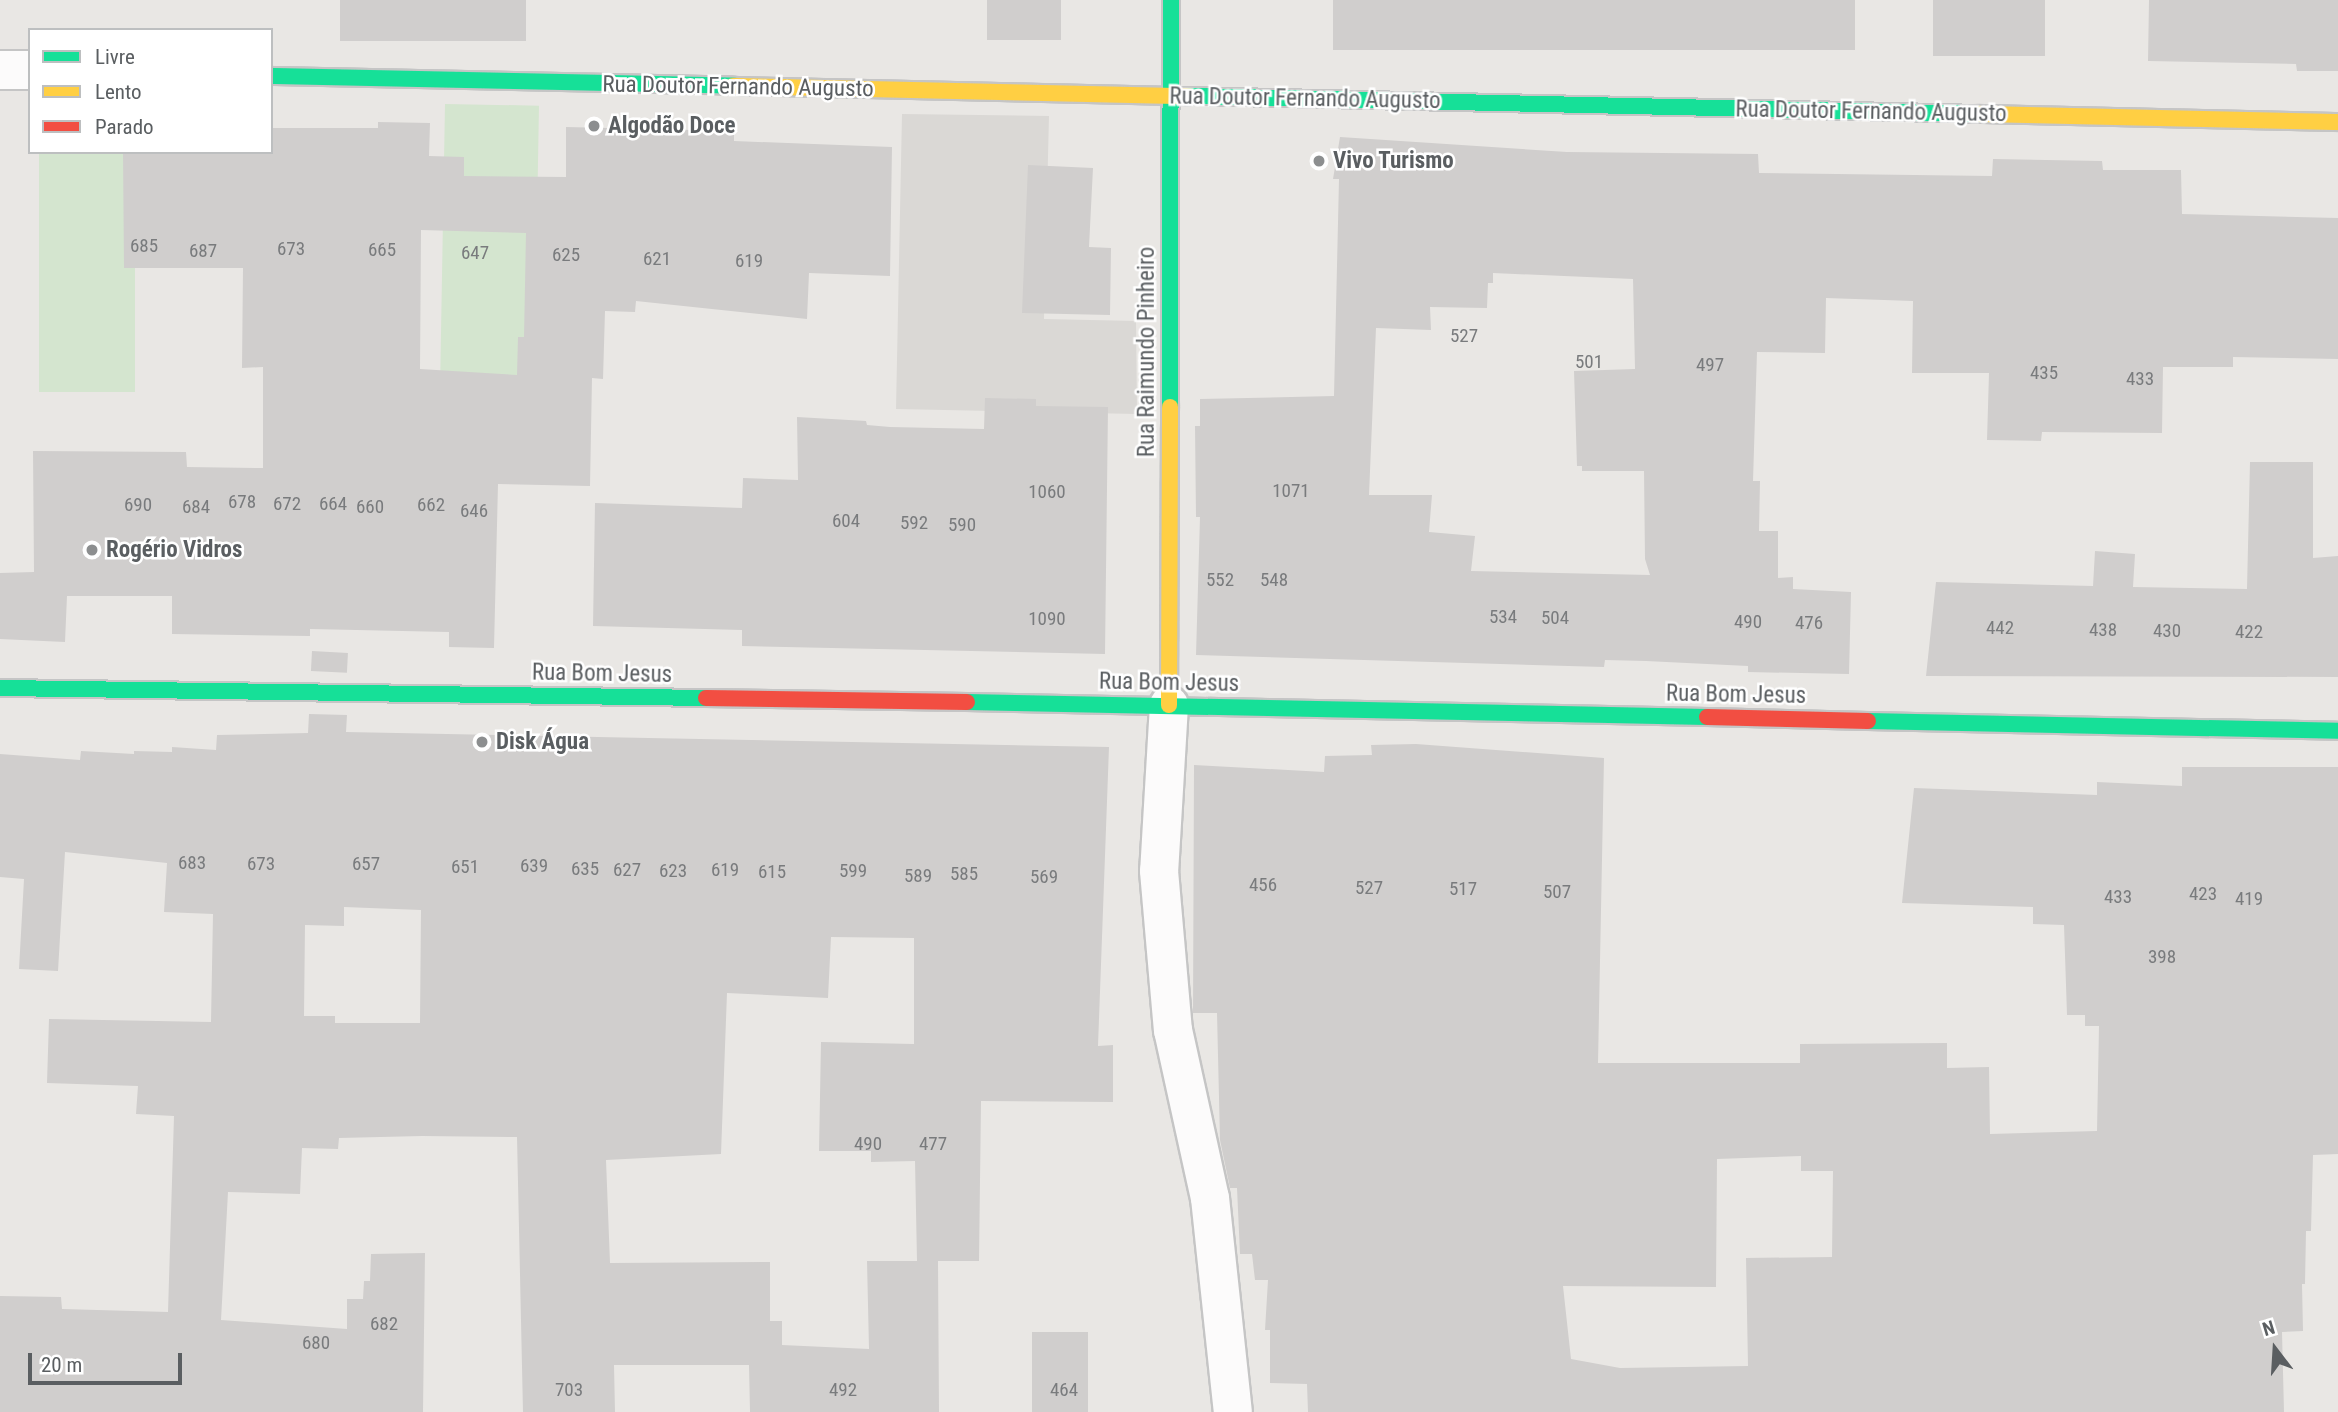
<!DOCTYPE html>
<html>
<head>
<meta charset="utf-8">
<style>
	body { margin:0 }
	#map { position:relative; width:2338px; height:1412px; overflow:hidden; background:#e9e7e4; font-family:"Roboto Condensed",sans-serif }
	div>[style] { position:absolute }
	.industrial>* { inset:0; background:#dad8d5 }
	.green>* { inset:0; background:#d4e5cf; transform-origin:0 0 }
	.building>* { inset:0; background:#d0cecd; transform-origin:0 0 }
	.roads { filter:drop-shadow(2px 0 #c5c5c5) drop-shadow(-2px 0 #c5c5c5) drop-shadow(0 2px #c5c5c5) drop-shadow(0 -2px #c5c5c5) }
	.street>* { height:38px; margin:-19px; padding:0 19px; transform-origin:19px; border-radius:19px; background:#fcfbfb }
	.fast>* { height:16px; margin:-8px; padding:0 8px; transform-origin:8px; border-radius:8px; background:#16e098 }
	.slow>* { height:16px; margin:-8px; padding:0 8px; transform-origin:8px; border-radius:8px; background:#ffcf43 }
	.jam>* { height:16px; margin:-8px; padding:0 8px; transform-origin:8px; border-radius:8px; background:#f24e42 }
	.dots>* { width:19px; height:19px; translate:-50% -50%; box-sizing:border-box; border:4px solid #fff; border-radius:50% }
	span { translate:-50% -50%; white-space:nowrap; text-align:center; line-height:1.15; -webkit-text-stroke:5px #fff; paint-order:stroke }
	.number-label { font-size:19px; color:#797b7d }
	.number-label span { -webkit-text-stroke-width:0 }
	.street-label { font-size:23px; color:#5a5e61 }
	.poi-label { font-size:23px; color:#5a5e61; font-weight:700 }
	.left { translate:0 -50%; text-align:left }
	.legend { position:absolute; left:28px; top:28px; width:245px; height:126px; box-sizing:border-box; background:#fff; border:2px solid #bdbfc0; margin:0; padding:9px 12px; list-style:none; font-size:21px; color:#5a5e61 }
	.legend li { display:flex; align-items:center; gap:14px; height:35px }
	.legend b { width:35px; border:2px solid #bdbfc0 }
	.north { position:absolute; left:2240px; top:1314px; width:70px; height:70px; -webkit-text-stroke:5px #fff; paint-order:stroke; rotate:343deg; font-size:19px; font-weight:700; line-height:28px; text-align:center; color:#5a5e61 }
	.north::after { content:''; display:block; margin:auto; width:24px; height:32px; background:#5a5e61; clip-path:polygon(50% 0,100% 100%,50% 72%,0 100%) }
	.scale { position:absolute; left:28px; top:1353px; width:154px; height:32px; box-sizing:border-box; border:4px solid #5a5e61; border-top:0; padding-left:9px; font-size:21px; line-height:24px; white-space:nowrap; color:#5a5e61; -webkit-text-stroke:5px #fff; paint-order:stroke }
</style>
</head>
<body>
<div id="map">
	<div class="industrial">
		<i style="clip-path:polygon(902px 114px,1049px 116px,1044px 319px,1136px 321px,1137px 414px,896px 409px)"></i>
	</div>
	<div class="green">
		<i style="left:445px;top:104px;width:94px;height:296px;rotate:1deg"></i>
		<i style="left:39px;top:152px;width:96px;height:240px"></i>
	</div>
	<div class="building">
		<i style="left:340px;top:0;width:186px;height:41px"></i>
		<i style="left:987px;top:0;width:74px;height:40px"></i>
		<i style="left:1333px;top:0;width:522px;height:50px"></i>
		<i style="left:1933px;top:0;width:112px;height:56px"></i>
		<i style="clip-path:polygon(2149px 0,2338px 0,2338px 71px,2297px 71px,2296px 64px,2148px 61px)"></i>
		<i style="clip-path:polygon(evenodd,378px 122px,430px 123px,429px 156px,464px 157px,464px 176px,566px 177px,566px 127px,734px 131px,734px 141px,892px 147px,890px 276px,809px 273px,807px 319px,636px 301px,635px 312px,605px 311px,603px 379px,592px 378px,590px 486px,498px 484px,494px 648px,449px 647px,449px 632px,310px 629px,310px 636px,172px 634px,172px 596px,67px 596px,65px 642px,0 639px,0 573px,34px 572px,33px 451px,186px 452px,187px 467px,263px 468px,263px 367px,242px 368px,243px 268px,124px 268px,123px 152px,271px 152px,271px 128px,378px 128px,378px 122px,421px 230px,526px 233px,524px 337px,518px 337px,517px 375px,420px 369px,421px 230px)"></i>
		<i style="clip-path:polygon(evenodd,1340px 137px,1567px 152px,1758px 154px,1759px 173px,1992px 176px,1993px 159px,2102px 161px,2103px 170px,2181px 170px,2182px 214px,2338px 218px,2338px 359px,2233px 357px,2233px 367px,2163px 367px,2162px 433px,2042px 432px,2041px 441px,1987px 440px,1989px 373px,1912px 373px,1913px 301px,1826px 298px,1825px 353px,1757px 352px,1753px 481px,1760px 481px,1759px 531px,1778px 531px,1778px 578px,1793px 577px,1793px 589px,1851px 592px,1849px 674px,1748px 672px,1748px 666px,1646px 661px,1605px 660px,1604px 667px,1196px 655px,1200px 517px,1196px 517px,1195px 426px,1200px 426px,1200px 399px,1334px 396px,1339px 179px,1333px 179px,1340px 137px,1493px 273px,1633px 279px,1635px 369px,1574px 371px,1577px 466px,1582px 466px,1582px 471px,1644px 471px,1645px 559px,1650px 575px,1471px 571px,1475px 536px,1429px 532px,1432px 495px,1369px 495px,1376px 328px,1431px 330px,1430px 307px,1487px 308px,1488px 283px,1493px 283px,1493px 273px)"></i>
		<i style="clip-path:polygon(1028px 165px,1093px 168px,1089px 247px,1111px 248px,1110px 315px,1022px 313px)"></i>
		<i style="clip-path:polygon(985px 398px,1036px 399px,1036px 406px,1108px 407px,1105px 654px,742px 646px,742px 630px,593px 626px,595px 503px,742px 508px,743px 478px,798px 480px,797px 417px,866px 421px,867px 425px,890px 427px,984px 429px)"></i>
		<i style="clip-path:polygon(2250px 462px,2313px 462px,2313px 558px,2338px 556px,2338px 677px,1926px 676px,1936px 582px,2093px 586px,2095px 551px,2135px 554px,2133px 587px,2247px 589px)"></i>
		<i style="left:312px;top:651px;width:36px;height:20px;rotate:3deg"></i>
		<i style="clip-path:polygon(evenodd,309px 714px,347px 715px,346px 732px,1109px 747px,1098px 1046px,1113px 1045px,1113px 1102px,981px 1101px,979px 1261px,917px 1261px,938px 1261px,939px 1412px,750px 1412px,749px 1365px,614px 1365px,615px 1412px,523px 1412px,517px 1137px,422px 1136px,339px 1138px,338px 1149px,302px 1148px,300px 1194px,228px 1192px,221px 1320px,347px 1329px,347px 1299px,363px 1299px,364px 1281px,370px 1281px,371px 1254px,425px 1253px,423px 1412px,0 1412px,0 1296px,61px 1297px,62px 1309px,168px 1312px,174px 1116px,136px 1114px,138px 1086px,47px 1083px,49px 1019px,211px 1022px,213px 914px,164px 912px,167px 863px,65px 852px,58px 971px,19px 969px,24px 879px,0 877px,0 754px,80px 760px,81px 751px,134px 754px,134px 751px,172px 752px,172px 747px,216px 750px,217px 735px,308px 733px,309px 714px,344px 907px,421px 910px,420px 1023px,335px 1023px,335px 1016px,304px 1016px,305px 925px,344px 926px,344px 907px,309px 714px,831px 937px,914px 938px,914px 1044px,821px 1042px,819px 1151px,871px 1151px,871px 1162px,915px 1161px,917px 1261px,867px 1261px,869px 1349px,782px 1345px,782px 1321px,770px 1321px,770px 1262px,610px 1263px,606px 1160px,721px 1154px,727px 993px,828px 998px,831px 937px)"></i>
		<i style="clip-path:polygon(evenodd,1416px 744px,1604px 758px,1598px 1063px,1800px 1063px,1800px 1044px,1947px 1043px,1947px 1068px,1989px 1067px,1990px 1134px,2097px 1131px,2099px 1026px,2085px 1026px,2085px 1015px,2067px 1015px,2064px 925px,2033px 924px,2033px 907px,1902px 903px,1914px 788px,2097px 795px,2097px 782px,2182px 786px,2182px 767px,2338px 767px,2338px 1154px,2313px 1155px,2311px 1231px,2306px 1231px,2305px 1284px,2302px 1284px,2303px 1331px,2282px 1332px,2284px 1412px,1308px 1412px,1307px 1384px,1270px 1383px,1270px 1330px,1265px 1330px,1268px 1280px,1255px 1280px,1252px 1254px,1240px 1254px,1237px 1188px,1230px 1188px,1220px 1140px,1217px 1013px,1193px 1013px,1194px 765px,1324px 772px,1325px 756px,1372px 755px,1371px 745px,1416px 744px,1801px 1156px,1801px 1171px,1833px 1171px,1832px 1257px,1746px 1258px,1748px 1366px,1620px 1368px,1571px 1359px,1563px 1286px,1716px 1287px,1717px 1159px,1801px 1156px)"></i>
		<i style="left:1088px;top:1332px;width:80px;height:56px;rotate:90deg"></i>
	</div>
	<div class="roads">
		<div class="street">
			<i style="left:0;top:70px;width:30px"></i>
			<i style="left:1169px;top:705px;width:166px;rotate:93.4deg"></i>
			<i style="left:1159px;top:871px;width:160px;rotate:85deg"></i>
			<i style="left:1173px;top:1030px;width:172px;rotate:77.6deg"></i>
			<i style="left:1210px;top:1198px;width:215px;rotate:83.9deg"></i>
		</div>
		<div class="fast">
			<i style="left:271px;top:76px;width:462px;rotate:1.2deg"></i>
			<i style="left:1189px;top:96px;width:791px;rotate:1.3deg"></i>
			<i style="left:1170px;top:407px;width:407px;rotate:-89.9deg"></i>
			<i style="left:0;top:688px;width:706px;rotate:0.81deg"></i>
			<i style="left:967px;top:702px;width:740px;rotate:1.16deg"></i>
			<i style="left:1868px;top:721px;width:470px;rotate:1.2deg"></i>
		</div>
		<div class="slow">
			<i style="left:733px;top:86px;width:456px;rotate:1.3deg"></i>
			<i style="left:1980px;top:114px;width:358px;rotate:1.3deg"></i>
			<i style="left:1169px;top:705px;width:298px;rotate:-89.8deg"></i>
		</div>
		<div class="jam">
			<i style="left:706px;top:698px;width:261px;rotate:0.9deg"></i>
			<i style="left:1707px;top:717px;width:161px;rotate:1.4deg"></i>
		</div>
	</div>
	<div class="dots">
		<i style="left:594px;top:126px;background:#8c8e8f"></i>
		<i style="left:1319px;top:161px;background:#8c8e8f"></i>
		<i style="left:92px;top:550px;background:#8c8e8f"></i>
		<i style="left:482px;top:742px;background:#8c8e8f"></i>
	</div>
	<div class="number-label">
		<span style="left:144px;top:246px">685</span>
		<span style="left:291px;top:249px">673</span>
		<span style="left:382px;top:250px">665</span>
		<span style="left:203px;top:251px">687</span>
		<span style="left:475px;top:253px">647</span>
		<span style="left:566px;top:255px">625</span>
		<span style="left:657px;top:259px">621</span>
		<span style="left:749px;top:261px">619</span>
		<span style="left:1464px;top:336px">527</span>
		<span style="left:1589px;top:362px">501</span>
		<span style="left:1710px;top:365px">497</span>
		<span style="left:2044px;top:373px">435</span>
		<span style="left:2140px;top:379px">433</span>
		<span style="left:1291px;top:491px">1071</span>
		<span style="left:1047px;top:492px">1060</span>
		<span style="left:242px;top:502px">678</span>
		<span style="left:287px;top:504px">672</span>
		<span style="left:333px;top:504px">664</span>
		<span style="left:138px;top:505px">690</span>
		<span style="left:431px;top:505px">662</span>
		<span style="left:196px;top:507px">684</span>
		<span style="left:370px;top:507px">660</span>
		<span style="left:474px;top:511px">646</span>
		<span style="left:846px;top:521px">604</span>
		<span style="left:914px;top:523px">592</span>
		<span style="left:962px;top:525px">590</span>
		<span style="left:1220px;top:580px">552</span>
		<span style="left:1274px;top:580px">548</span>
		<span style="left:1503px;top:617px">534</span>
		<span style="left:1555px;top:618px">504</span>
		<span style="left:1047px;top:619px">1090</span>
		<span style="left:1748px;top:622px">490</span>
		<span style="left:1809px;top:623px">476</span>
		<span style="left:2000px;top:628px">442</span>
		<span style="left:2103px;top:630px">438</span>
		<span style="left:2167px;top:631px">430</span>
		<span style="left:2249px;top:632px">422</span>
		<span style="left:192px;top:863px">683</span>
		<span style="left:261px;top:864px">673</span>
		<span style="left:366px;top:864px">657</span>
		<span style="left:534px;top:866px">639</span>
		<span style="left:465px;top:867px">651</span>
		<span style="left:585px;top:869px">635</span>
		<span style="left:627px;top:870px">627</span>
		<span style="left:725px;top:870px">619</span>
		<span style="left:673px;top:871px">623</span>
		<span style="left:853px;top:871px">599</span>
		<span style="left:772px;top:872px">615</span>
		<span style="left:964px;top:874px">585</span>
		<span style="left:918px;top:876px">589</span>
		<span style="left:1044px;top:877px">569</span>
		<span style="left:1263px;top:885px">456</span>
		<span style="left:1369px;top:888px">527</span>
		<span style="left:1463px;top:889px">517</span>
		<span style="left:1557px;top:892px">507</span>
		<span style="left:2203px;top:894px">423</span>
		<span style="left:2118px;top:897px">433</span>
		<span style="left:2249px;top:899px">419</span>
		<span style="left:2162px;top:957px">398</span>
		<span style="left:868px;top:1144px">490</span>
		<span style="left:933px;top:1144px">477</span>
		<span style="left:384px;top:1324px">682</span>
		<span style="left:316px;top:1343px">680</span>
		<span style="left:569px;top:1390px">703</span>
		<span style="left:843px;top:1390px">492</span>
		<span style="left:1064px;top:1390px">464</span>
	</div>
	<div class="street-label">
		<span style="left:738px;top:87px;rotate:1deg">Rua Doutor Fernando Augusto</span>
		<span style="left:1305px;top:99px;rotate:1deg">Rua Doutor Fernando Augusto</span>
		<span style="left:1871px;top:112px;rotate:1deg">Rua Doutor Fernando Augusto</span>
		<span style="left:1147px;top:352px;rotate:-90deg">Rua Raimundo Pinheiro</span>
		<span style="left:602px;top:674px;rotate:1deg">Rua Bom Jesus</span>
		<span style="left:1169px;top:683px;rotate:1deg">Rua Bom Jesus</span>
		<span style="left:1736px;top:695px;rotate:1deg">Rua Bom Jesus</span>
	</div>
	<div class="poi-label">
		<span class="left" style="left:608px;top:126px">Algodão Doce</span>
		<span class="left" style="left:1333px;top:161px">Vivo Turismo</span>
		<span class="left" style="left:106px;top:550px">Rogério Vidros</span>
		<span class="left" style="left:496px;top:742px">Disk Água</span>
	</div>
	<ul class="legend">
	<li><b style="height:9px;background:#16e098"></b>Livre</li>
	<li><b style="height:9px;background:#ffcf43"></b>Lento</li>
	<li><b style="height:9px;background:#f24e42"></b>Parado</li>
	</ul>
	<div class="north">N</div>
	<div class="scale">20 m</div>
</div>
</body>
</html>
